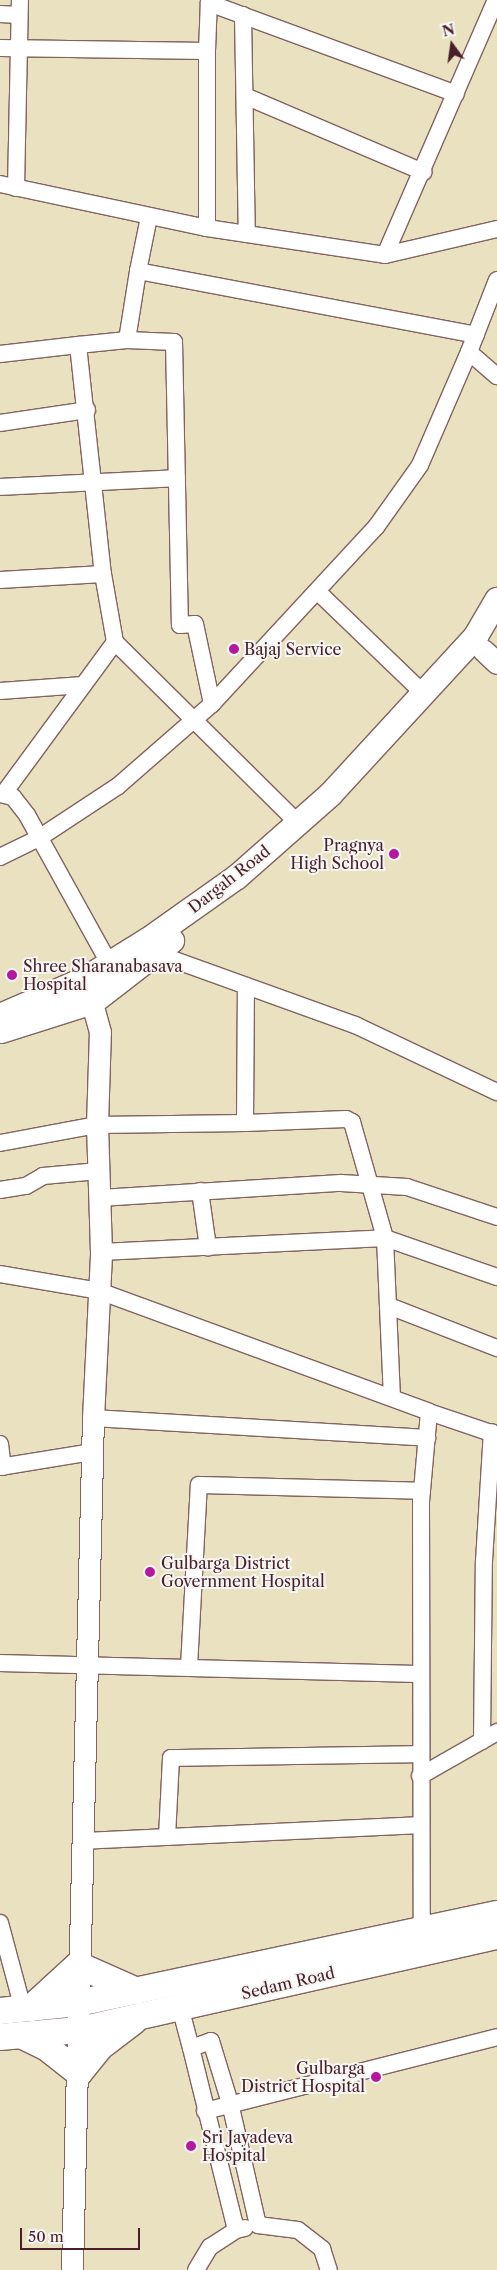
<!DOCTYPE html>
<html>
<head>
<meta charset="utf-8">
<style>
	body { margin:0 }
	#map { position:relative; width:497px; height:2270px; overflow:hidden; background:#eae1c0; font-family:"Libre Caslon Text",serif }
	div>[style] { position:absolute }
	.roads { filter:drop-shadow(1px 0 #82635f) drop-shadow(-1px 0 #82635f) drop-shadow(0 1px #82635f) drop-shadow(0 -1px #82635f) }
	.minor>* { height:16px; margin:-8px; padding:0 8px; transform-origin:8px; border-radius:8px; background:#fff }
	.tertiary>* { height:21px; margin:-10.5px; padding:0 10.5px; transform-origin:10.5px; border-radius:10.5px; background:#fff }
	.secondary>* { height:24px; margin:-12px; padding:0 12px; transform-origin:12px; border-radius:12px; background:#fff }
	.primary>* { height:26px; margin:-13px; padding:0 13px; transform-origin:13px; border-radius:13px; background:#fff }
	.dots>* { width:14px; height:14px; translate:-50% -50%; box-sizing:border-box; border:2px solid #f6f6f2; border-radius:50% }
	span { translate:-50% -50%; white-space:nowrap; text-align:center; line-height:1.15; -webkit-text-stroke:4px #f6f6f2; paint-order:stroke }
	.poi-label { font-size:16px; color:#4a1f2b }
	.left { translate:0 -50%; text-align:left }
	.right { translate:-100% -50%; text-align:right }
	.street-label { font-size:16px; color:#4a1f2b }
	.north { position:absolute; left:427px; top:20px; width:50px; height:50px; -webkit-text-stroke:4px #f6f6f2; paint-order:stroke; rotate:346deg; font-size:14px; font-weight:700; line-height:20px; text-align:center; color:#4a1f2b }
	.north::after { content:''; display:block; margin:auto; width:18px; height:22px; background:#4a1f2b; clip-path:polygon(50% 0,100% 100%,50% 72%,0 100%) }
	.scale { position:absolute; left:20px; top:2228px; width:120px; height:22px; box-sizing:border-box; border:2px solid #4a1f2b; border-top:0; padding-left:6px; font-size:15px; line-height:18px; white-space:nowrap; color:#4a1f2b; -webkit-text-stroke:4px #f6f6f2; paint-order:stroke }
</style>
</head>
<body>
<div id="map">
	<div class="roads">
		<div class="minor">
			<i style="left:209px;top:3px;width:263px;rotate:20.2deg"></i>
			<i style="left:0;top:14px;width:19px;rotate:3deg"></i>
			<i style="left:243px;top:15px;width:219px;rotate:89deg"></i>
			<i style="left:0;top:48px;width:207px;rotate:0.8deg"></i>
			<i style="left:207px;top:51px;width:177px;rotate:90deg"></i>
			<i style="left:207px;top:51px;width:51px;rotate:-87.8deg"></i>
			<i style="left:245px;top:96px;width:194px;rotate:23.1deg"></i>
			<i style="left:0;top:184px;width:212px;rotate:12deg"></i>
			<i style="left:207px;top:228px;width:180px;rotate:8.6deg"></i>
			<i style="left:385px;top:255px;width:115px;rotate:-13.1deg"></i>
			<i style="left:16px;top:188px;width:188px;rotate:-88.8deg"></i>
			<i style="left:149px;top:217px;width:55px;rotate:101.5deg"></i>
			<i style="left:138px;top:271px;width:344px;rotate:10.7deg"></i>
			<i style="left:385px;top:255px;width:278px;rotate:-66.5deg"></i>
			<i style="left:497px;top:280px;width:77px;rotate:111.3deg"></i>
			<i style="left:469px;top:352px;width:37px;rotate:41deg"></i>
			<i style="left:127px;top:340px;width:47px;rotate:2.4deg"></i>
			<i style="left:174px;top:342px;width:283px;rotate:88.8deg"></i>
			<i style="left:180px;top:625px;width:15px;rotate:-4deg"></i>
			<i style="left:195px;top:624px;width:82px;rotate:78deg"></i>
			<i style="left:78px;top:345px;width:49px;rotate:-5.8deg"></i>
			<i style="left:127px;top:340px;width:70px;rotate:-80.9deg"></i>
			<i style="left:0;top:354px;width:79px;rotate:-6.6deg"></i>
			<i style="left:78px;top:345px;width:230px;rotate:83.8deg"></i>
			<i style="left:103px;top:574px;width:69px;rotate:80deg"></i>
			<i style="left:115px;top:642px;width:187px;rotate:126.3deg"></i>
			<i style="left:0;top:423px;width:88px;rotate:-8.5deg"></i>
			<i style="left:0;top:487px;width:177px;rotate:-2.9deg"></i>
			<i style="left:0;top:580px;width:103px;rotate:-3.3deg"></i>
			<i style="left:317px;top:591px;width:149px;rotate:43.9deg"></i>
			<i style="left:115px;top:642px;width:257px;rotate:44.7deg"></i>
			<i style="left:0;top:691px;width:83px;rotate:-4.1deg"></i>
			<i style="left:0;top:794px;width:13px;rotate:13deg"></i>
			<i style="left:13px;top:797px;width:23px;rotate:52deg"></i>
			<i style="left:27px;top:815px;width:169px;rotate:61deg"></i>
			<i style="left:0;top:857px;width:43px;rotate:-26deg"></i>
			<i style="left:39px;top:838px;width:95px;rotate:-33.4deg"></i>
			<i style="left:118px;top:786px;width:125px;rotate:-41.1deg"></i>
			<i style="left:212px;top:704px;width:241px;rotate:-47.2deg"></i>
			<i style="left:376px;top:527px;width:76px;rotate:-54.6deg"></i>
			<i style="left:420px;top:465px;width:123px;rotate:-66.6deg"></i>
			<i style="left:155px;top:953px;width:213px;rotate:19.8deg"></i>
			<i style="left:355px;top:1025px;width:157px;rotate:25.3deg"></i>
			<i style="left:245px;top:1123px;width:101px;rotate:-2.3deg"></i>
			<i style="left:346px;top:1119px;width:7px;rotate:27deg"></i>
			<i style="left:352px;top:1122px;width:121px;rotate:74.1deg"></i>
			<i style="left:385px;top:1238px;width:160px;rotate:87.5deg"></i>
			<i style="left:0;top:1143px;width:99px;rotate:-10.5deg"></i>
			<i style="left:97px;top:1125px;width:148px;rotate:-0.8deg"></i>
			<i style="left:245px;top:1123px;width:137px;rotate:-89.6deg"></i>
			<i style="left:0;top:1190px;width:26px;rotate:-9deg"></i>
			<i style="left:26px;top:1186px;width:20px;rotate:-30deg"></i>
			<i style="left:43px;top:1176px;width:56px;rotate:-5.1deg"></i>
			<i style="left:200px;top:1191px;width:57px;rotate:81.9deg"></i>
			<i style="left:100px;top:1198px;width:241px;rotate:-3.6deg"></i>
			<i style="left:341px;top:1183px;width:66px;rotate:3.5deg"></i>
			<i style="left:407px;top:1187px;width:95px;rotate:18.4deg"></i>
			<i style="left:101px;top:1252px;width:284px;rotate:-2.8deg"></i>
			<i style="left:385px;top:1238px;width:119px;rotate:19.2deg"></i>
			<i style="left:0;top:1274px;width:100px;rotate:9.7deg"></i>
			<i style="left:99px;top:1291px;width:351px;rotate:20.1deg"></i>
			<i style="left:429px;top:1412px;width:90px;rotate:95.1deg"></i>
			<i style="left:421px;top:1502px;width:429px;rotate:89.9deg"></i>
			<i style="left:389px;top:1306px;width:116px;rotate:21.3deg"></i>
			<i style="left:429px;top:1412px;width:72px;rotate:18.7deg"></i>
			<i style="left:93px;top:1418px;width:335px;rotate:3.4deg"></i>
			<i style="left:0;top:1444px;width:23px;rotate:83deg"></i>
			<i style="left:0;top:1467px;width:94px;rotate:-9.2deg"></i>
			<i style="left:0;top:1663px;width:419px;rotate:1.5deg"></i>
			<i style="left:189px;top:1667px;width:182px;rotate:-86.9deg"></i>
			<i style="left:199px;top:1485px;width:223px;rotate:1.5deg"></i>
			<i style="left:482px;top:1741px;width:180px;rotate:-89.4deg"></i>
			<i style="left:484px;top:1561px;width:129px;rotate:-86.5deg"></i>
			<i style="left:420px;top:1776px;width:89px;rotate:-29.7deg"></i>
			<i style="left:167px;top:1837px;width:79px;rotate:-87.1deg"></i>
			<i style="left:171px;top:1758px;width:249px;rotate:-0.9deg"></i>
			<i style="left:82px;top:1841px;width:338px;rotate:-2.7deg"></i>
			<i style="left:0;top:1923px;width:89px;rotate:75deg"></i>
			<i style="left:180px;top:2007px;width:42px;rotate:75deg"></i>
			<i style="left:191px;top:2048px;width:21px;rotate:-19deg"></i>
			<i style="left:211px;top:2041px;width:65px;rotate:73deg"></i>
			<i style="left:230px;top:2103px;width:125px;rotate:77.1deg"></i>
			<i style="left:258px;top:2225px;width:40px;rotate:7.1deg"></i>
			<i style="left:298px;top:2230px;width:31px;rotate:38deg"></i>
			<i style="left:322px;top:2249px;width:22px;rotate:72deg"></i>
			<i style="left:191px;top:2048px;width:187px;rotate:76.1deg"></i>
			<i style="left:205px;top:2111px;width:301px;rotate:-14.2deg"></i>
			<i style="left:196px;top:2270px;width:27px;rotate:-59deg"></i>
			<i style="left:210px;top:2247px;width:31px;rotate:-33deg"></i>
			<i style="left:236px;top:2230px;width:9px;rotate:-13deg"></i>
		</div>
		<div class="tertiary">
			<i style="left:483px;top:650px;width:19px;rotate:43deg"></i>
			<i style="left:72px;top:2270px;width:852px;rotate:-88.59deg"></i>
			<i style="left:93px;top:1418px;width:166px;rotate:-87.2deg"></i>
			<i style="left:101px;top:1252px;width:127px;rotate:-91.8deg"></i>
			<i style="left:97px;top:1125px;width:93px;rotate:-88.2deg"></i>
			<i style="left:100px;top:1032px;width:49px;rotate:-105.5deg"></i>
		</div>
		<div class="secondary">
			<i style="left:0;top:1016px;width:93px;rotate:-23.5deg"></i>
			<i style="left:85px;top:979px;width:74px;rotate:-31.8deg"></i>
			<i style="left:148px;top:940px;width:109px;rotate:-35.3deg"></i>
			<i style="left:237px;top:877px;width:124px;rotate:-41.4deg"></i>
			<i style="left:330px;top:795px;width:216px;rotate:-47.4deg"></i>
			<i style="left:476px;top:636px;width:42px;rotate:-59.7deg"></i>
			<i style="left:1px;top:1031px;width:96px;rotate:-17.5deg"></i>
			<i style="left:93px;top:1002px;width:100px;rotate:-37.7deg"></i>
		</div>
		<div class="primary">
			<i style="left:31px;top:2008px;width:64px;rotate:-42.5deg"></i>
			<i style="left:78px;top:1965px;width:64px;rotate:23.8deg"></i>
			<i style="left:0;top:2011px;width:78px;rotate:-5.9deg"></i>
			<i style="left:78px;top:2003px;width:428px;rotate:-12deg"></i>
			<i style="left:21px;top:2035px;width:28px;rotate:26deg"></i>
			<i style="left:46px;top:2047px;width:42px;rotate:38.2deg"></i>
			<i style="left:79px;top:2073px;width:33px;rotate:-51deg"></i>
			<i style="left:100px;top:2047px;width:43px;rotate:-37.4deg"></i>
			<i style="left:0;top:2037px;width:79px;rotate:-5.1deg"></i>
			<i style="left:79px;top:2030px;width:428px;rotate:-12.7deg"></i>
		</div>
	</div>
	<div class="dots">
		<i style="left:234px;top:649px;background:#b5179e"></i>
		<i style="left:394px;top:854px;background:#b5179e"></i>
		<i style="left:12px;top:975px;background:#b5179e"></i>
		<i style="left:150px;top:1572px;background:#b5179e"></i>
		<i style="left:376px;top:2077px;background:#b5179e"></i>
		<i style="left:191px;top:2146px;background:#b5179e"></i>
	</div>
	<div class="poi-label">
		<span class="left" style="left:244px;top:649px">Bajaj Service</span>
		<span class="right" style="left:384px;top:854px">Pragnya<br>High School</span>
		<span class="left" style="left:23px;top:975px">Shree Sharanabasava<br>Hospital</span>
		<span class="left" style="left:161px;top:1572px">Gulbarga District<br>Government Hospital</span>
		<span class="right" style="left:365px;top:2077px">Gulbarga<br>District Hospital</span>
		<span class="left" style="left:202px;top:2146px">Sri Jayadeva<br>Hospital</span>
	</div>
	<div class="street-label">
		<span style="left:229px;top:879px;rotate:-38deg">Dargah Road</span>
		<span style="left:288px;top:1983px;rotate:-13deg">Sedam Road</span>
	</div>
	<div class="north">N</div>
	<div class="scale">50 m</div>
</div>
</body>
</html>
